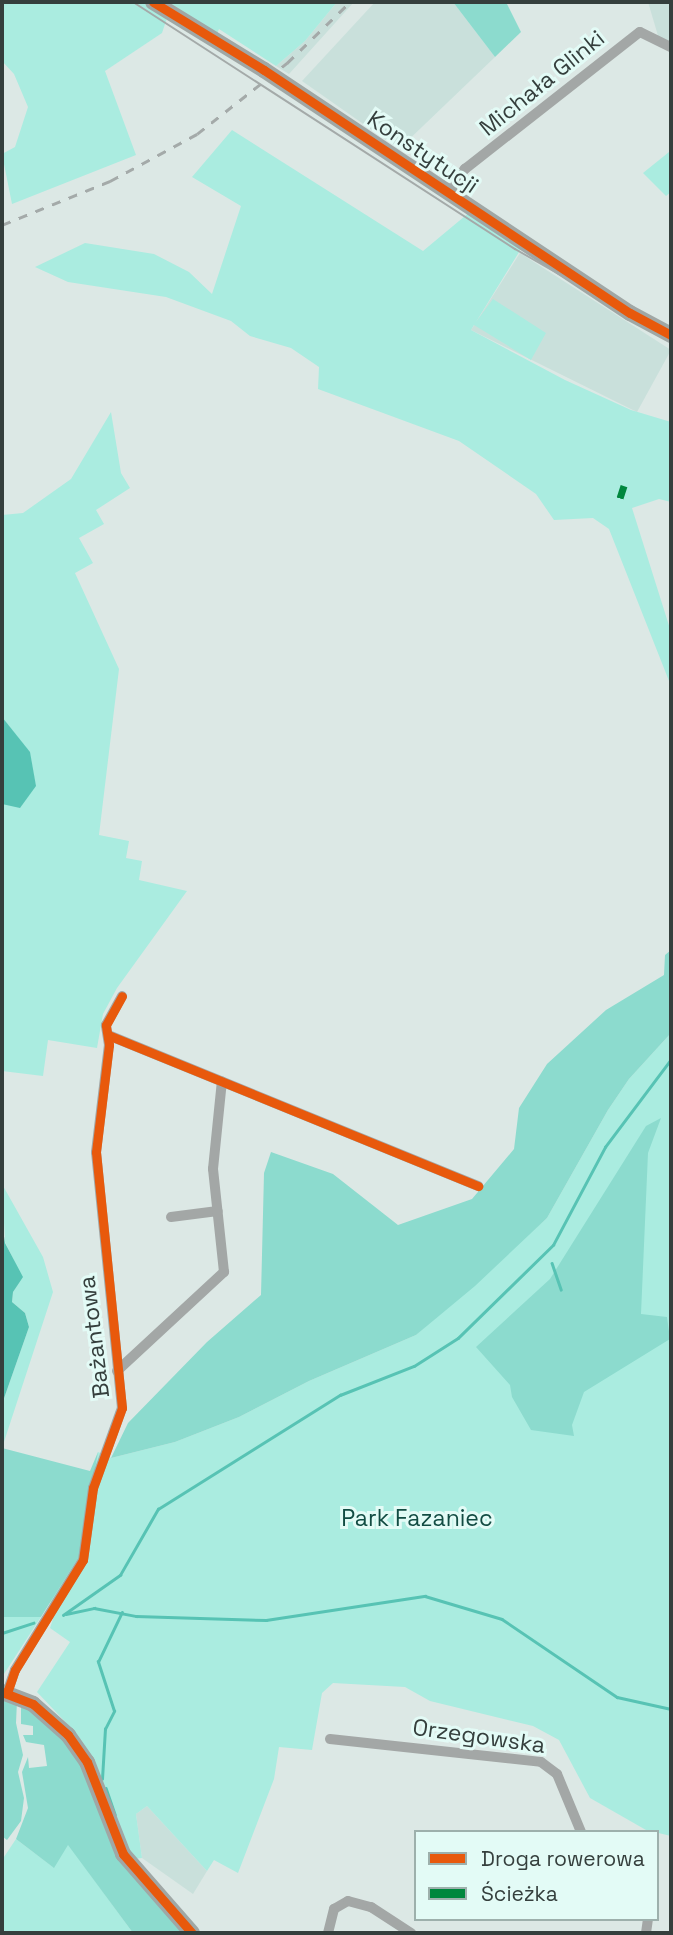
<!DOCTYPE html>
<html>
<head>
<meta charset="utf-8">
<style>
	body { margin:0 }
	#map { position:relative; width:673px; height:1935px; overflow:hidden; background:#dce8e5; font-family:"Space Grotesk",sans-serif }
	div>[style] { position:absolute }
	.built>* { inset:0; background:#c9e0db }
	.green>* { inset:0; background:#aaece0 }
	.forest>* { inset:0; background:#8cdbce }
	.water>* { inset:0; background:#57c3b4 }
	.stream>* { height:2.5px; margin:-1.25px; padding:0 1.25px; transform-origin:1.25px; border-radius:1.25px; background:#57c3b4 }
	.street>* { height:10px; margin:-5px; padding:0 5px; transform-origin:5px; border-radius:5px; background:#a3a7a6 }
	.secondary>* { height:16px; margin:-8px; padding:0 8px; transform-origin:8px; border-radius:8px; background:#a0a7a5 }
	.tram>* { height:2px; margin:-1px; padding:0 1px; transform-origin:1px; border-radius:1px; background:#a4aaa9 }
	.rail>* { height:2.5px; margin-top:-1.25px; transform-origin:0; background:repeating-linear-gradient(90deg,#a4aaa9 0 9px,transparent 0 18px) }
	.quiet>* { height:7px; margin-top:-3.5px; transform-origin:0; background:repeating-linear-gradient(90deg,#00873e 0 14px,transparent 0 21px) }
	.cycleway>* { height:9px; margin:-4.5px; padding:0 4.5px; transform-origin:4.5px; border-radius:4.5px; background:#e8590c }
	span { translate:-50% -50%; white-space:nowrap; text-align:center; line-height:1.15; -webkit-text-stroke:6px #e3fbf6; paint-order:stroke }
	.street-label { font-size:23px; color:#353f3d }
	.park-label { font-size:23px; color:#124c43 }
	.frame { position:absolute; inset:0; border:4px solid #353f3d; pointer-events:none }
	.legend { position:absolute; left:414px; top:1830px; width:245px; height:91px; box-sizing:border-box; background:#e3fbf6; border:2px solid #9db0ac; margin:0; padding:9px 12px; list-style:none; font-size:21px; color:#353f3d }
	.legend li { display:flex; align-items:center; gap:14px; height:35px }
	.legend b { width:35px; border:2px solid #9db0ac }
</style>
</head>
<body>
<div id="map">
	<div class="built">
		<i style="clip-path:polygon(337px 2px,354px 2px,289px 74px,276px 66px,305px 41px)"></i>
		<i style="clip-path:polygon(375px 2px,453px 2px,495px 57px,399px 149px,302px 81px)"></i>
		<i style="clip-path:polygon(648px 2px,671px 2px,671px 47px,659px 39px)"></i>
		<i style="clip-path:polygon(520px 253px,671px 350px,637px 412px,471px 330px)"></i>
		<i style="clip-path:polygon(147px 1806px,207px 1871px,193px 1894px,142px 1858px,136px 1814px)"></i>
	</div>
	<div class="green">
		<i style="clip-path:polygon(2px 2px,141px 2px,168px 15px,162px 33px,105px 71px,136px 155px,12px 204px,2px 154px,15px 147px,28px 107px,14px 74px,2px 61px)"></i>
		<i style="clip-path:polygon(164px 2px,337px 2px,305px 41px,276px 66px,219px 29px,217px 34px)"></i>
		<i style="clip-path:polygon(232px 130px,423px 251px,471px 211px,524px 244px,476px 322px,493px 299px,546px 333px,531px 360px,474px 325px,471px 330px,565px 380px,631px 410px,671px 422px,671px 502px,659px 499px,632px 508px,671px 632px,671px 686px,609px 529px,593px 518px,554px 520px,536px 494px,459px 441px,318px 389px,319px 367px,291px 348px,250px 336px,231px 321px,166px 297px,68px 282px,35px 267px,85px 243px,154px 254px,189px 272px,212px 294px,241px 206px,192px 177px)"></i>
		<i style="clip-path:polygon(669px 152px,671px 192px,666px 196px,643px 173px)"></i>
		<i style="clip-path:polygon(111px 412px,121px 473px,130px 488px,96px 510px,104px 524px,79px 538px,93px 563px,75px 573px,119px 669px,99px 835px,129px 841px,126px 858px,142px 861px,139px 880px,187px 891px,117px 988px,103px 1014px,97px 1048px,48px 1040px,43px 1076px,2px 1071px,2px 515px,23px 513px,71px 479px)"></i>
		<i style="clip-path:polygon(671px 1033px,671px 1836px,646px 1830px,590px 1798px,559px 1740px,533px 1726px,430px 1701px,405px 1687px,333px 1683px,322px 1693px,312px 1750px,279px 1747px,274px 1779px,238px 1873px,214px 1860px,207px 1871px,147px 1806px,136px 1814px,142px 1858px,134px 1859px,72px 1729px,37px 1692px,70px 1642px,50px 1628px,53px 1619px,47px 1614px,98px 1452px,111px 1458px,175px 1442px,239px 1417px,309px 1381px,416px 1335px,547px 1218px,608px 1110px,629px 1079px)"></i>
		<i style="clip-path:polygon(2px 1184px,43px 1257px,53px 1292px,2px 1448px,2px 1404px,29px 1327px,25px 1313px,12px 1302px,13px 1292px,22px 1277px,5px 1242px)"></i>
		<i style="clip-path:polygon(2px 1617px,41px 1617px,2px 1677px)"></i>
		<i style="clip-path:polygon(16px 1839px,53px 1867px,68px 1844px,133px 1933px,2px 1933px,2px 1860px)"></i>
	</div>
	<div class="forest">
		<i style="clip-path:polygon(453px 2px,506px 2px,521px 32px,495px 57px)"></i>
		<i style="clip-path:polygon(671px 950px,671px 1033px,629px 1079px,608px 1110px,547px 1218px,475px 1286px,416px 1335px,309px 1381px,239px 1417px,175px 1442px,111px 1458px,128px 1423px,207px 1342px,261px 1295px,264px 1173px,271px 1152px,333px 1174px,398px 1225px,472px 1199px,514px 1149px,519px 1108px,547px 1064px,606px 1010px,664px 975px,665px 955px)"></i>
		<i style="clip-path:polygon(661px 1118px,648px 1153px,641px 1314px,667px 1317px,670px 1339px,584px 1392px,572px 1425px,574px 1436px,531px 1430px,512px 1397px,510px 1385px,476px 1347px,550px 1279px,646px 1126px)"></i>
		<i style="clip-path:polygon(2px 1448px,90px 1471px,98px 1452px,80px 1555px,41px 1617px,2px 1617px)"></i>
		<i style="clip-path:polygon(2px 1697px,17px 1701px,16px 1723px,23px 1755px,18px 1772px,24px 1798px,21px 1821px,7px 1840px,2px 1836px)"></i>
		<i style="clip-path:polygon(21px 1701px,78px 1751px,110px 1835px,190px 1933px,133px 1933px,68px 1845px,54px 1868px,16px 1839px,28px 1808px,22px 1772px,28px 1757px,29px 1768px,47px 1766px,44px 1745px,26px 1742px,23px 1735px,33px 1735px,33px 1726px,21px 1724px)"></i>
	</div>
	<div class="water">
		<i style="clip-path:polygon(2px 717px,30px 752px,36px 786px,20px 808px,2px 804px)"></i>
		<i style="clip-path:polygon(2px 1223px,5px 1243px,23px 1277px,13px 1292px,12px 1302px,25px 1313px,29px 1327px,2px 1404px)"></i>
	</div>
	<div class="stream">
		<i style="left:552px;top:1263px;width:28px;rotate:71deg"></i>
		<i style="left:66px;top:1614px;width:29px;rotate:-12deg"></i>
		<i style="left:94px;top:1608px;width:43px;rotate:10.8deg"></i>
		<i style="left:136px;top:1616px;width:130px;rotate:1.8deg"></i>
		<i style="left:266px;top:1620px;width:161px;rotate:-8.6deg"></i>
		<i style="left:425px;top:1596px;width:80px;rotate:16.6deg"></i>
		<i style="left:502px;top:1619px;width:139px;rotate:34.1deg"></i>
		<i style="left:617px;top:1697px;width:55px;rotate:12.5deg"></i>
		<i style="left:63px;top:1615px;width:70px;rotate:-35.1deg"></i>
		<i style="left:120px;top:1575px;width:76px;rotate:-60.1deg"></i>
		<i style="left:158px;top:1509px;width:215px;rotate:-32.1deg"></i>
		<i style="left:340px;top:1395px;width:79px;rotate:-21.4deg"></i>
		<i style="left:414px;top:1366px;width:52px;rotate:-32.5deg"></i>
		<i style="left:458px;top:1338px;width:133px;rotate:-44.4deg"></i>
		<i style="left:553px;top:1245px;width:111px;rotate:-62deg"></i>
		<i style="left:605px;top:1147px;width:110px;rotate:-53.1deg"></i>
		<i style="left:2px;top:1633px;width:33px;rotate:-18deg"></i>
		<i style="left:102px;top:1779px;width:50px;rotate:-86.6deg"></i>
		<i style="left:105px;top:1729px;width:20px;rotate:-63deg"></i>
		<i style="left:114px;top:1711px;width:52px;rotate:-108.1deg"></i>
		<i style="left:98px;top:1662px;width:55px;rotate:-64.4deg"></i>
		<i style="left:106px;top:1788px;width:28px;rotate:71deg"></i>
	</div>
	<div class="street">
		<i style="left:448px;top:192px;width:29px;rotate:-54deg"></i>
		<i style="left:465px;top:169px;width:222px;rotate:-38.1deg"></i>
		<i style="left:640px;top:32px;width:34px;rotate:26deg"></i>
		<i style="left:108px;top:1035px;width:400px;rotate:22.2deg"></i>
		<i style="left:171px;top:1217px;width:47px;rotate:-7.3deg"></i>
		<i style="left:117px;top:1371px;width:146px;rotate:-42.8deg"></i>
		<i style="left:224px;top:1272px;width:104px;rotate:-96.1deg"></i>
		<i style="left:213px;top:1169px;width:88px;rotate:-84.2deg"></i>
		<i style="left:7px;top:1693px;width:24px;rotate:-71deg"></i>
		<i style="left:15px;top:1670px;width:129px;rotate:-58.3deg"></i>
		<i style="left:83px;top:1560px;width:73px;rotate:-82.1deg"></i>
		<i style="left:93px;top:1488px;width:85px;rotate:-70.1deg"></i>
		<i style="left:122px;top:1408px;width:257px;rotate:-95.8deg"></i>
		<i style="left:96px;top:1152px;width:108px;rotate:-83.1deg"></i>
		<i style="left:109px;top:1045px;width:20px;rotate:-99deg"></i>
		<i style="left:106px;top:1025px;width:33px;rotate:-61deg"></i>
		<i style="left:330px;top:1739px;width:212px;rotate:6.2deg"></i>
		<i style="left:541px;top:1762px;width:20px;rotate:37deg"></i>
		<i style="left:557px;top:1774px;width:63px;rotate:67.5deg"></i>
		<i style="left:328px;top:1933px;width:25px;rotate:-76deg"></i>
		<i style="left:334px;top:1909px;width:16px;rotate:-30deg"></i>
		<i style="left:348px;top:1901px;width:24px;rotate:15deg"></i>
		<i style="left:371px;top:1907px;width:48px;rotate:33deg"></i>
		<i style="left:646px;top:1933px;width:14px;rotate:-82deg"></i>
	</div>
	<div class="secondary">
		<i style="left:153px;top:2px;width:130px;rotate:31.5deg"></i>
		<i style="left:264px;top:70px;width:439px;rotate:33.6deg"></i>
		<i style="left:630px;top:313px;width:47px;rotate:28.2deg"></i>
		<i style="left:2px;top:1692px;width:33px;rotate:21deg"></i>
		<i style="left:33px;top:1704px;width:47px;rotate:41.5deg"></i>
		<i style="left:68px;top:1735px;width:33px;rotate:55deg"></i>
		<i style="left:87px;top:1762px;width:99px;rotate:68.6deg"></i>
		<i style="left:123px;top:1854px;width:105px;rotate:48.9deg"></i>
	</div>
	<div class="tram">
		<i style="left:133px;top:2px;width:455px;rotate:32.9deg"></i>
		<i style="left:515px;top:249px;width:180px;rotate:29.7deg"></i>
	</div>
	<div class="rail">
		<i style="left:2px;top:225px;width:117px;rotate:-22.2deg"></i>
		<i style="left:110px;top:181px;width:99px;rotate:-28.4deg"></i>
		<i style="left:197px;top:134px;width:115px;rotate:-38.3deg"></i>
		<i style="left:287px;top:63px;width:88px;rotate:-44.1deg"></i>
	</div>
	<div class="quiet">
		<i style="left:620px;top:498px;width:13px;rotate:-72deg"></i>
	</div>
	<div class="cycleway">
		<i style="left:153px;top:2px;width:130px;rotate:31.5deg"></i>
		<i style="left:264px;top:70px;width:439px;rotate:33.6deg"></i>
		<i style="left:630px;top:313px;width:47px;rotate:28.2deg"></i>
		<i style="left:108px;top:1035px;width:400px;rotate:22.2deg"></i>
		<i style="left:2px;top:1692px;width:33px;rotate:21deg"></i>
		<i style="left:33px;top:1704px;width:47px;rotate:41.5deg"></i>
		<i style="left:68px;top:1735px;width:33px;rotate:55deg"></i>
		<i style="left:87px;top:1762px;width:99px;rotate:68.6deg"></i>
		<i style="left:123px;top:1854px;width:105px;rotate:48.9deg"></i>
		<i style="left:7px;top:1693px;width:24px;rotate:-71deg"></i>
		<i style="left:15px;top:1670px;width:129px;rotate:-58.3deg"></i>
		<i style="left:83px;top:1560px;width:73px;rotate:-82.1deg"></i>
		<i style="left:93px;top:1488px;width:85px;rotate:-70.1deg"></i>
		<i style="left:122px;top:1408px;width:257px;rotate:-95.8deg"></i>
		<i style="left:96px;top:1152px;width:108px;rotate:-83.1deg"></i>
		<i style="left:109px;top:1045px;width:20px;rotate:-99deg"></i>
		<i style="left:106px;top:1025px;width:33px;rotate:-61deg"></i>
	</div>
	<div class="street-label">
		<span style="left:542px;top:83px;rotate:-39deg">Michała Glinki</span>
		<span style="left:423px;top:152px;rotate:34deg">Konstytucji</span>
		<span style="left:94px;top:1337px;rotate:-97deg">Bażantowa</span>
		<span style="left:479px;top:1736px;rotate:8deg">Orzegowska</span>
	</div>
	<div class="park-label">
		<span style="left:417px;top:1518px">Park Fazaniec</span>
	</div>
	<div class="frame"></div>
	<ul class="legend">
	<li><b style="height:9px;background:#e8590c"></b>Droga rowerowa</li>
	<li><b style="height:9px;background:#00873e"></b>Ścieżka</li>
	</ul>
</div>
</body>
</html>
